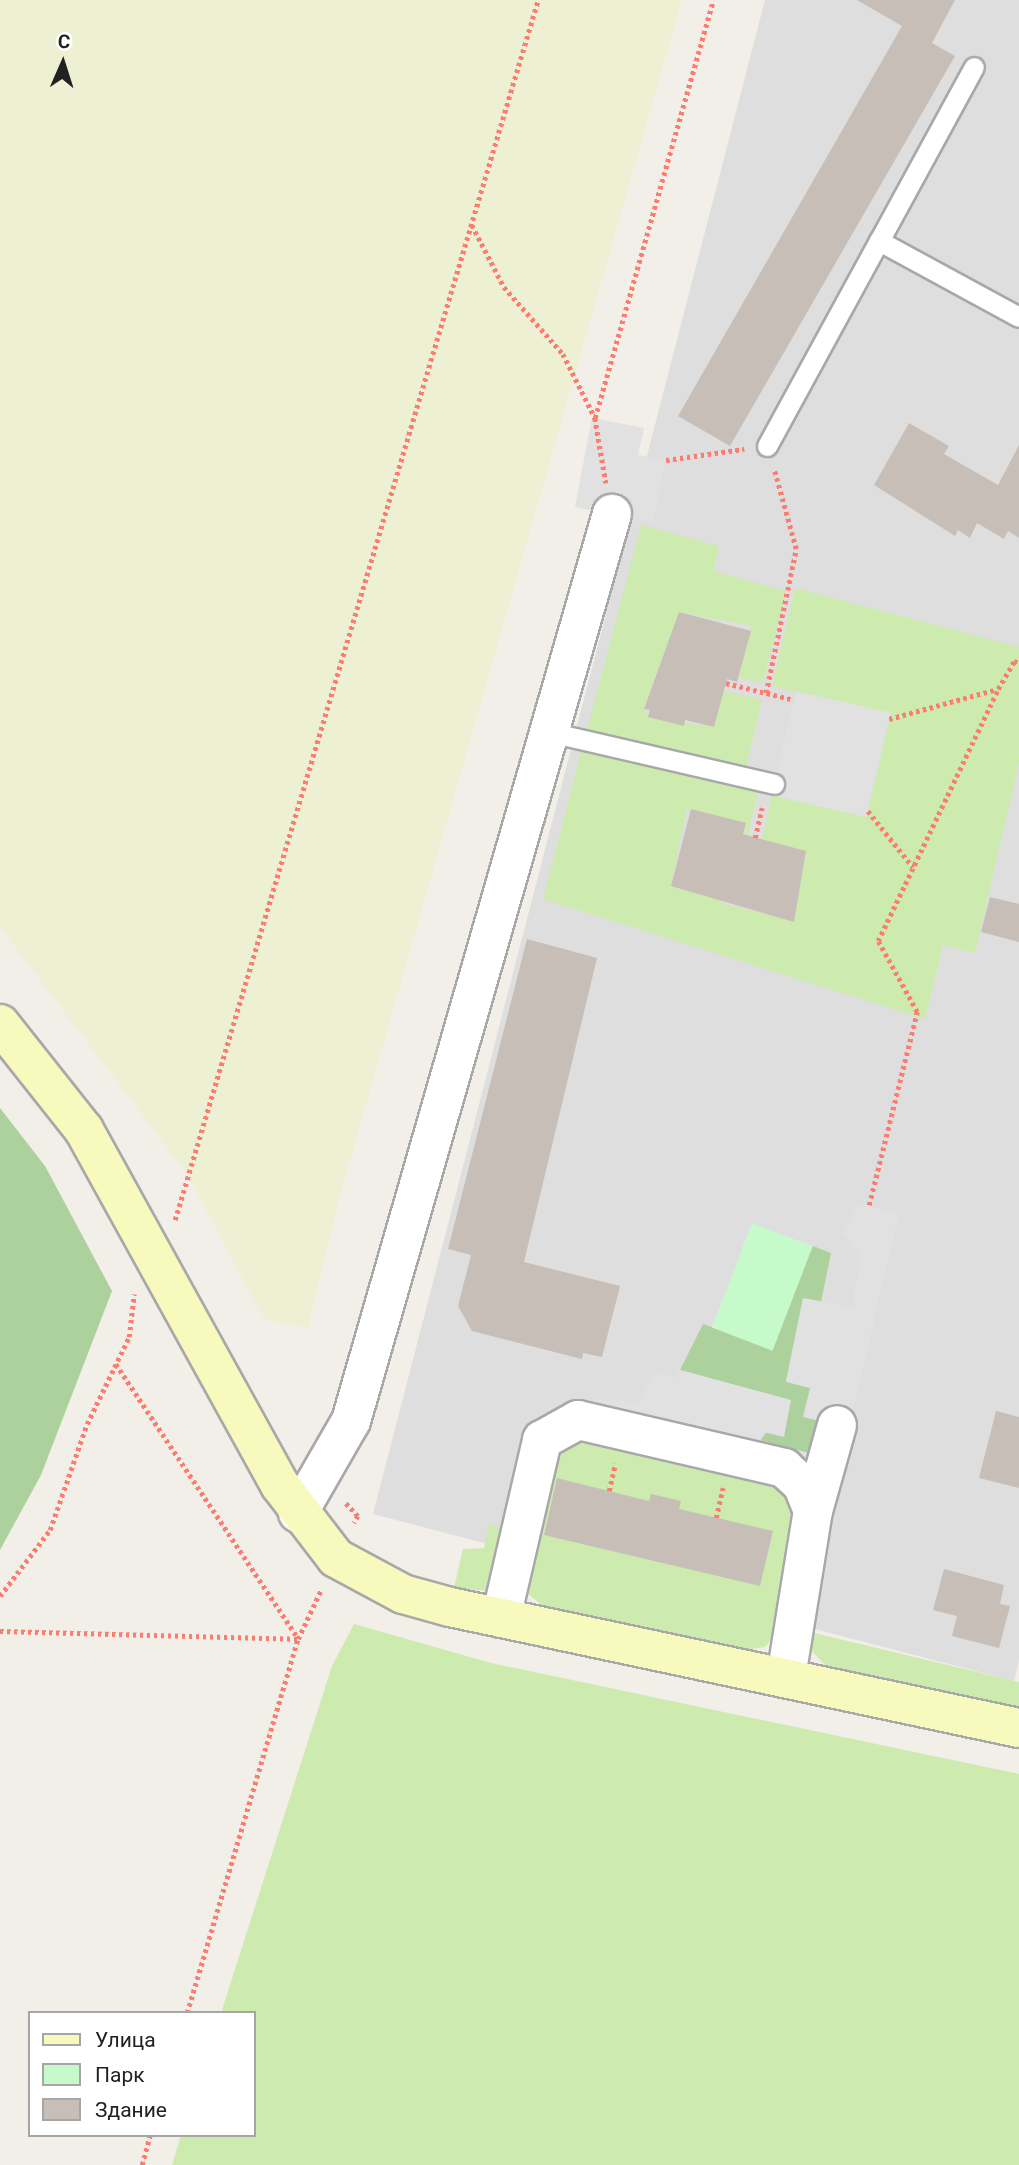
<!DOCTYPE html>
<html>
<head>
<meta charset="utf-8">
<style>
	body { margin:0 }
	#map { position:relative; width:1019px; height:2165px; overflow:hidden; background:#f2eee8; font-family:Roboto,sans-serif }
	div>[style] { position:absolute }
	.residential>* { inset:0; background:#dfdede }
	.farmland>* { inset:0; background:#eef0d4 }
	.grass>* { inset:0; background:#cdebae }
	.forest>* { inset:0; background:#acd19d }
	.park>* { inset:0; background:#c6faca; transform-origin:0 0 }
	.parking>* { inset:0; background:#e1e1e1; transform-origin:0 0 }
	.building>* { inset:0; background:#c7beb7 }
	.path>* { height:4.5px; margin-top:-2.25px; transform-origin:0; background:repeating-linear-gradient(90deg,#fb7d70 0 3.5px,transparent 0 7px) }
	.roads { filter:drop-shadow(2px 0 #a8a8a8) drop-shadow(-2px 0 #a8a8a8) drop-shadow(0 2px #a8a8a8) drop-shadow(0 -2px #a8a8a8) }
	.service>* { height:19px; margin:-9.5px; padding:0 9.5px; transform-origin:9.5px; border-radius:9.5px; background:#fff }
	.minor>* { height:38px; margin:-19px; padding:0 19px; transform-origin:19px; border-radius:19px; background:#fff }
	.secondary>* { height:38px; margin:-19px; padding:0 19px; transform-origin:19px; border-radius:19px; background:#f8fabd }
	span { translate:-50% -50%; white-space:nowrap; text-align:center; line-height:1.15; -webkit-text-stroke:6px #fff; paint-order:stroke }
	.legend { position:absolute; left:28px; top:2011px; width:228px; height:126px; box-sizing:border-box; background:#fff; border:2px solid #a6a6a6; margin:0; padding:9px 12px; list-style:none; font-size:21px; color:#212121 }
	.legend li { display:flex; align-items:center; gap:14px; height:35px }
	.legend b { width:35px; border:2px solid #a6a6a6 }
	.north { position:absolute; left:28px; top:28px; width:70px; height:70px; -webkit-text-stroke:5px #fff; paint-order:stroke; rotate:3deg; font-size:19px; font-weight:700; line-height:28px; text-align:center; color:#212121 }
	.north::after { content:''; display:block; margin:auto; width:24px; height:32px; background:#212121; clip-path:polygon(50% 0,100% 100%,50% 72%,0 100%) }
</style>
</head>
<body>
<div id="map">
	<div class="residential">
		<i style="clip-path:polygon(765px 0,1019px 0,1019px 1660px,1014px 1681px,373px 1514px)"></i>
	</div>
	<div class="farmland">
		<i style="clip-path:polygon(0 0,682px 0,339px 1198px,308px 1328px,264px 1319px,187px 1174px,0 927px)"></i>
	</div>
	<div class="grass">
		<i style="clip-path:polygon(641px 525px,719px 546px,713px 571px,786px 591px,763px 683px,739px 677px,752px 626px,679px 612px,644px 708px,648px 717px,714px 727px,724px 691px,762px 700px,746px 767px,587px 730px)"></i>
		<i style="clip-path:polygon(795px 588px,1019px 647px,1019px 763px,975px 953px,943px 945px,925px 1019px,543px 899px,581px 751px,758px 792px,748px 836px,743px 834px,745px 823px,687px 808px,671px 885px,723px 894px,721px 903px,794px 921px,806px 851px,762px 839px,772px 795px,866px 816px,890px 713px,772px 686px)"></i>
		<i style="clip-path:polygon(557px 1429px,802px 1484px,778px 1632px,765px 1647px,743px 1650px,547px 1609px,527px 1593px,524px 1571px)"></i>
		<i style="clip-path:polygon(489px 1525px,509px 1530px,488px 1591px,454px 1588px,463px 1549px,484px 1548px)"></i>
		<i style="clip-path:polygon(354px 1624px,491px 1663px,1019px 1774px,1019px 2165px,172px 2165px,181px 2135px,254px 2135px,254px 2013px,221px 2013px,332px 1666px)"></i>
		<i style="clip-path:polygon(810px 1632px,1019px 1682px,1019px 1707px,829px 1669px,808px 1647px)"></i>
	</div>
	<div class="forest">
		<i style="clip-path:polygon(0 1108px,45px 1166px,112px 1291px,41px 1475px,0 1550px)"></i>
		<i style="clip-path:polygon(813px 1246px,831px 1253px,821px 1302px,803px 1299px,786px 1382px,810px 1388px,823px 1422px,816px 1455px,760px 1441px,790px 1400px,680px 1370px,703px 1324px,766px 1346px)"></i>
	</div>
	<div class="park">
		<i style="left:752px;top:1223px;width:65px;height:112px;rotate:21deg"></i>
	</div>
	<div class="parking">
		<i style="clip-path:polygon(592px 418px,644px 428px,638px 455px,666px 460px,653px 523px,575px 507px)"></i>
		<i style="left:796px;top:691px;width:97px;height:107px;rotate:13deg"></i>
		<i style="clip-path:polygon(859px 1205px,899px 1213px,849px 1428px,803px 1417px,810px 1388px,786px 1381px,803px 1298px,852px 1307px,861px 1258px,843px 1232px)"></i>
		<i style="clip-path:polygon(680px 1370px,791px 1400px,784px 1437px,763px 1432px,760px 1440px,816px 1455px,802px 1484px,551px 1418px,590px 1399px,638px 1402px,653px 1373px,676px 1378px)"></i>
	</div>
	<div class="building">
		<i style="clip-path:polygon(857px 0,955px 0,932px 43px,955px 56px,730px 446px,678px 416px,902px 26px)"></i>
		<i style="clip-path:polygon(909px 423px,949px 446px,944px 454px,998px 485px,1019px 445px,1019px 538px,1008px 531px,1004px 539px,977px 523px,970px 538px,958px 530px,955px 536px,874px 485px)"></i>
		<i style="clip-path:polygon(679px 612px,751px 631px,737px 682px,727px 679px,714px 727px,685px 720px,684px 726px,648px 717px,650px 710px,644px 709px)"></i>
		<i style="clip-path:polygon(691px 809px,746px 823px,743px 834px,806px 851px,794px 922px,671px 886px)"></i>
		<i style="clip-path:polygon(990px 897px,1019px 904px,1019px 942px,981px 932px)"></i>
		<i style="clip-path:polygon(527px 939px,597px 958px,524px 1262px,620px 1286px,602px 1357px,583px 1353px,582px 1359px,472px 1331px,458px 1306px,471px 1255px,448px 1249px)"></i>
		<i style="clip-path:polygon(996px 1411px,1019px 1417px,1019px 1488px,979px 1478px)"></i>
		<i style="clip-path:polygon(557px 1478px,649px 1501px,651px 1494px,681px 1501px,679px 1509px,773px 1531px,760px 1586px,544px 1535px)"></i>
		<i style="clip-path:polygon(944px 1569px,1004px 1585px,1000px 1604px,1010px 1606px,999px 1648px,952px 1636px,957px 1616px,933px 1610px)"></i>
	</div>
	<div class="path">
		<i style="left:472px;top:225px;width:70px;rotate:62.7deg"></i>
		<i style="left:504px;top:287px;width:89px;rotate:48.6deg"></i>
		<i style="left:563px;top:354px;width:72px;rotate:63.4deg"></i>
		<i style="left:595px;top:418px;width:66px;rotate:80.4deg"></i>
		<i style="left:595px;top:418px;width:434px;rotate:-74.2deg"></i>
		<i style="left:666px;top:460px;width:79px;rotate:-8deg"></i>
		<i style="left:726px;top:683px;width:70px;rotate:14deg"></i>
		<i style="left:766px;top:693px;width:147px;rotate:-78.2deg"></i>
		<i style="left:796px;top:549px;width:83px;rotate:-105.4deg"></i>
		<i style="left:889px;top:719px;width:112px;rotate:-15.5deg"></i>
		<i style="left:868px;top:811px;width:72px;rotate:51.2deg"></i>
		<i style="left:755px;top:838px;width:31px;rotate:-77deg"></i>
		<i style="left:869px;top:1205px;width:199px;rotate:-76deg"></i>
		<i style="left:917px;top:1012px;width:81px;rotate:-118.8deg"></i>
		<i style="left:878px;top:941px;width:279px;rotate:-64.5deg"></i>
		<i style="left:998px;top:689px;width:32px;rotate:-60deg"></i>
		<i style="left:1014px;top:661px;width:5px;rotate:22deg"></i>
		<i style="left:175px;top:1220px;width:1273px;rotate:-73.43deg"></i>
		<i style="left:116px;top:1364px;width:329px;rotate:56.4deg"></i>
		<i style="left:609px;top:1491px;width:28px;rotate:-77deg"></i>
		<i style="left:346px;top:1503px;width:18px;rotate:47deg"></i>
		<i style="left:358px;top:1516px;width:8px;rotate:120deg"></i>
		<i style="left:716px;top:1518px;width:31px;rotate:-77deg"></i>
		<i style="left:0;top:1596px;width:83px;rotate:-52.9deg"></i>
		<i style="left:50px;top:1530px;width:112px;rotate:-70.8deg"></i>
		<i style="left:87px;top:1424px;width:97px;rotate:-64.2deg"></i>
		<i style="left:129px;top:1337px;width:43px;rotate:-83.4deg"></i>
		<i style="left:0;top:1631px;width:297px;rotate:1.5deg"></i>
		<i style="left:187px;top:2013px;width:390px;rotate:-73.5deg"></i>
		<i style="left:298px;top:1639px;width:54px;rotate:-64.9deg"></i>
		<i style="left:142px;top:2165px;width:31px;rotate:-75deg"></i>
	</div>
	<div class="roads">
		<div class="service">
			<i style="left:879px;top:241px;width:198px;rotate:-61.4deg"></i>
			<i style="left:767px;top:446px;width:234px;rotate:-61.4deg"></i>
			<i style="left:879px;top:241px;width:159px;rotate:28.5deg"></i>
			<i style="left:549px;top:732px;width:231px;rotate:13deg"></i>
		</div>
		<div class="minor">
			<i style="left:298px;top:1513px;width:106px;rotate:-60.1deg"></i>
			<i style="left:351px;top:1421px;width:944px;rotate:-73.95deg"></i>
			<i style="left:501px;top:1618px;width:183px;rotate:-77deg"></i>
			<i style="left:542px;top:1440px;width:41px;rotate:-29.1deg"></i>
			<i style="left:578px;top:1420px;width:212px;rotate:13.1deg"></i>
			<i style="left:784px;top:1468px;width:24px;rotate:42deg"></i>
			<i style="left:802px;top:1484px;width:29px;rotate:68deg"></i>
			<i style="left:786px;top:1677px;width:168px;rotate:-80.8deg"></i>
			<i style="left:813px;top:1511px;width:89px;rotate:-74.4deg"></i>
		</div>
		<div class="secondary">
			<i style="left:0;top:1024px;width:135px;rotate:51.6deg"></i>
			<i style="left:84px;top:1130px;width:406px;rotate:61.1deg"></i>
			<i style="left:280px;top:1485px;width:92px;rotate:52.5deg"></i>
			<i style="left:336px;top:1558px;width:76px;rotate:28.2deg"></i>
			<i style="left:403px;top:1594px;width:49px;rotate:15.5deg"></i>
			<i style="left:450px;top:1607px;width:582px;rotate:12.01deg"></i>
		</div>
	</div>
	<ul class="legend">
	<li><b style="height:9px;background:#f8fabd"></b>Улица</li>
	<li><b style="height:19px;background:#c6faca"></b>Парк</li>
	<li><b style="height:19px;background:#c7beb7"></b>Здание</li>
	</ul>
	<div class="north">С</div>
</div>
</body>
</html>
